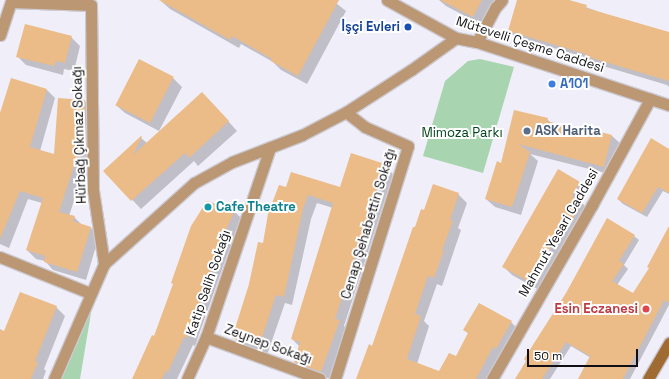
<!DOCTYPE html>
<html>
<head>
<meta charset="utf-8">
<style>
	body { margin:0 }
	#map { position:relative; width:669px; height:379px; overflow:hidden; background:#f0eef8; font-family:"Space Grotesk",sans-serif }
	div>[style] { position:absolute }
	.green>* { inset:0; background:#a8d5b0 }
	.shadow>* { inset:0; background:#0003 }
	.building>* { inset:0; background:#ebbb88; transform-origin:0 0 }
	.roads { filter:drop-shadow(1px 0 #cccad3) drop-shadow(-1px 0 #cccad3) drop-shadow(0 1px #cccad3) drop-shadow(0 -1px #cccad3) }
	.minor>* { height:11px; margin:-5.5px; padding:0 5.5px; transform-origin:5.5px; border-radius:5.5px; background:#bc9773 }
	.tertiary>* { height:11px; margin:-5.5px; padding:0 5.5px; transform-origin:5.5px; border-radius:5.5px; background:#bc9773 }
	.secondary>* { height:11px; margin:-5.5px; padding:0 5.5px; transform-origin:5.5px; border-radius:5.5px; background:#a06b32 }
	.dots>* { width:11px; height:11px; translate:-50% -50%; box-sizing:border-box; border:2px solid #fff; border-radius:50% }
	span { translate:-50% -50%; white-space:nowrap; text-align:center; line-height:1.15; -webkit-text-stroke:4px #fff; paint-order:stroke }
	.transit-label { font-size:13px; color:#164399; font-weight:700 }
	.right { translate:-100% -50%; text-align:right }
	.street-label { font-size:13px; color:#100f13 }
	.shop-label { font-size:13px; color:#366cbe; font-weight:700 }
	.left { translate:0 -50%; text-align:left }
	.service-label { font-size:13px; color:#4e5e75; font-weight:700 }
	.park-label { font-size:13px; color:#004319 }
	.culture-label { font-size:13px; color:#0d838f; font-weight:700 }
	.health-label { font-size:13px; color:#be3a42; font-weight:700 }
	.scale { position:absolute; left:527px; top:349px; width:111px; height:18px; box-sizing:border-box; border:2px solid #100f13; border-top:0; padding-left:5px; font-size:12px; line-height:14px; white-space:nowrap; color:#100f13; -webkit-text-stroke:3px #fff; paint-order:stroke }
</style>
</head>
<body>
<div id="map">
	<div class="green">
		<i style="clip-path:polygon(480px 59px,514px 67px,483px 173px,423px 156px,445px 81px,468px 61px)"></i>
		<i style="clip-path:polygon(94px 295px,80px 379px,60px 379px)"></i>
	</div>
	<div class="shadow">
		<i style="clip-path:polygon(332px 0,346px 11px,307px 84px,281px 70px,273px 62px,241px 44px,239px 48px,170px 9px,161px 1px)"></i>
		<i style="clip-path:polygon(439px 0,495px 0,482px 25px,446px 6px)"></i>
		<i style="clip-path:polygon(518px 0,566px 0,669px 37px,669px 87px,667px 85px,593px 63px,588px 58px,515px 37px,509px 31px)"></i>
		<i style="clip-path:polygon(71px 37px,80px 46px,74px 71px,64px 69px,63px 75px,26px 65px,18px 57px)"></i>
		<i style="clip-path:polygon(173px 78px,182px 87px,159px 131px,125px 113px,116px 105px)"></i>
		<i style="clip-path:polygon(47px 90px,55px 98px,40px 151px,55px 155px,85px 101px,93px 109px,89px 155px,69px 216px,74px 217px,82px 225px,90px 227px,99px 236px,86px 280px,53px 270px,45px 261px,36px 259px,27px 250px,42px 203px,28px 199px,9px 248px,0 244px,0 120px)"></i>
		<i style="clip-path:polygon(211px 102px,237px 131px,198px 166px,194px 161px,141px 209px,105px 171px,141px 138px,147px 143px)"></i>
		<i style="clip-path:polygon(515px 111px,547px 119px,551px 123px,589px 133px,612px 136px,621px 144px,613px 175px,530px 154px,538px 161px,521px 215px,495px 207px,486px 199px,502px 164px)"></i>
		<i style="clip-path:polygon(669px 150px,669px 194px,663px 191px,647px 217px,623px 204px,618px 199px)"></i>
		<i style="clip-path:polygon(384px 165px,393px 174px,344px 326px,348px 330px,330px 379px,304px 370px,295px 362px,300px 347px,292px 339px,333px 208px,317px 203px,311px 219px,292px 305px,285px 303px,267px 355px,241px 346px,233px 337px,264px 244px,287px 189px,341px 188px)"></i>
		<i style="clip-path:polygon(559px 170px,580px 183px,588px 192px,582px 203px,591px 212px,541px 291px,512px 275px,503px 266px)"></i>
		<i style="clip-path:polygon(458px 194px,467px 203px,458px 228px,461px 230px,442px 286px,437px 284px,424px 321px,429px 326px,417px 364px,440px 372px,456px 358px,469px 334px,465px 330px,511px 322px,520px 331px,489px 379px,358px 379px,373px 347px,416px 229px,425px 212px)"></i>
		<i style="clip-path:polygon(234px 211px,242px 219px,227px 255px,195px 346px,193px 345px,177px 379px,133px 379px,155px 337px)"></i>
		<i style="clip-path:polygon(669px 228px,669px 305px,630px 379px,581px 379px,591px 358px,571px 346px,550px 379px,516px 379px,634px 236px,639px 240px,624px 265px,628px 269px,617px 285px,633px 294px,650px 269px)"></i>
		<i style="clip-path:polygon(56px 307px,65px 316px,44px 369px,46px 371px,43px 379px,0 379px,0 334px)"></i>
	</div>
	<div class="building">
		<i style="clip-path:polygon(159px 0,339px 0,298px 76px,271px 61px,272px 59px,232px 36px,230px 40px)"></i>
		<i style="clip-path:polygon(440px 0,482px 0,473px 17px)"></i>
		<i style="clip-path:polygon(517px 0,569px 0,587px 5px,586px 8px,669px 32px,669px 81px,585px 56px,586px 54px,508px 31px)"></i>
		<i style="clip-path:polygon(25px 24px,72px 36px,65px 63px,56px 61px,54px 66px,16px 57px)"></i>
		<i style="left:139px;top:59px;width:39px;height:52px;rotate:27deg"></i>
		<i style="clip-path:polygon(11px 78px,47px 89px,30px 147px,54px 154px,58px 98px,85px 100px,84px 147px,80px 147px,59px 212px,75px 216px,73px 221px,91px 227px,77px 272px,44px 262px,45px 256px,26px 250px,43px 198px,20px 191px,0 239px,0 113px)"></i>
		<i style="clip-path:polygon(202px 92px,229px 121px,189px 158px,185px 153px,131px 201px,103px 171px,141px 136px,142px 137px,133px 155px)"></i>
		<i style="clip-path:polygon(514px 110px,548px 118px,547px 121px,589px 132px,589px 129px,612px 135px,604px 167px,518px 144px,530px 152px,512px 207px,485px 199px,497px 161px,501px 163px)"></i>
		<i style="clip-path:polygon(651px 138px,669px 149px,669px 193px,658px 187px,642px 213px,617px 199px)"></i>
		<i style="clip-path:polygon(351px 153px,385px 164px,335px 319px,340px 320px,321px 372px,294px 362px,300px 342px,291px 339px,333px 203px,308px 195px,303px 209px,284px 297px,276px 295px,259px 347px,232px 338px,249px 284px,258px 242px,263px 243px,268px 214px,279px 185px,286px 187px,291px 172px,340px 187px)"></i>
		<i style="clip-path:polygon(558px 169px,580px 182px,572px 196px,582px 203px,568px 227px,564px 224px,538px 268px,539px 269px,532px 283px,502px 267px)"></i>
		<i style="clip-path:polygon(433px 184px,459px 193px,450px 220px,453px 221px,442px 250px,444px 250px,434px 278px,428px 276px,415px 314px,421px 316px,407px 359px,439px 371px,449px 353px,456px 356px,468px 333px,463px 330px,479px 303px,512px 321px,496px 349px,493px 347px,476px 379px,356px 379px,369px 344px,372px 346px,413px 227px,415px 227px,421px 209px,424px 210px)"></i>
		<i style="clip-path:polygon(207px 201px,235px 210px,219px 246px,187px 338px,184px 337px,168px 372px,166px 371px,162px 379px,132px 379px,152px 335px,154px 336px,173px 284px,171px 283px,191px 226px)"></i>
		<i style="clip-path:polygon(607px 218px,635px 235px,619px 261px,624px 264px,612px 281px,633px 293px,649px 268px,647px 267px,669px 226px,669px 303px,664px 300px,623px 379px,578px 379px,590px 356px,566px 342px,542px 379px,515px 379px,526px 361px,524px 359px,566px 293px)"></i>
		<i style="clip-path:polygon(20px 292px,57px 306px,35px 361px,38px 362px,31px 379px,0 379px,0 329px,4px 331px)"></i>
	</div>
	<div class="roads">
		<div class="minor">
			<i style="left:0;top:35px;width:35px;rotate:-72deg"></i>
			<i style="left:11px;top:2px;width:80px;rotate:2.1deg"></i>
			<i style="left:91px;top:5px;width:185px;rotate:89.4deg"></i>
			<i style="left:93px;top:190px;width:75px;rotate:81.5deg"></i>
			<i style="left:477px;top:42px;width:40px;rotate:-62deg"></i>
			<i style="left:496px;top:7px;width:9px;rotate:-49deg"></i>
			<i style="left:0;top:257px;width:97px;rotate:21.8deg"></i>
			<i style="left:206px;top:337px;width:121px;rotate:20.2deg"></i>
			<i style="left:54px;top:379px;width:125px;rotate:-66.5deg"></i>
			<i style="left:104px;top:264px;width:121px;rotate:-42deg"></i>
			<i style="left:194px;top:183px;width:43px;rotate:-28.9deg"></i>
			<i style="left:232px;top:162px;width:75px;rotate:-21.1deg"></i>
			<i style="left:302px;top:135px;width:50px;rotate:-27.6deg"></i>
			<i style="left:346px;top:112px;width:77px;rotate:-32.9deg"></i>
			<i style="left:411px;top:70px;width:55px;rotate:-35.4deg"></i>
			<i style="left:187px;top:379px;width:46px;rotate:-65.7deg"></i>
			<i style="left:206px;top:337px;width:200px;rotate:-71.3deg"></i>
			<i style="left:335px;top:379px;width:244px;rotate:-72.6deg"></i>
			<i style="left:408px;top:146px;width:47px;rotate:-156.2deg"></i>
			<i style="left:365px;top:127px;width:24px;rotate:-142deg"></i>
		</div>
		<div class="tertiary">
			<i style="left:387px;top:0;width:79px;rotate:28.8deg"></i>
			<i style="left:456px;top:38px;width:21px;rotate:11deg"></i>
			<i style="left:477px;top:42px;width:202px;rotate:18.2deg"></i>
			<i style="left:492px;top:379px;width:201px;rotate:-60.1deg"></i>
			<i style="left:592px;top:205px;width:121px;rotate:-61.3deg"></i>
		</div>
		<div class="secondary">
			<i style="left:648px;top:379px;width:42px;rotate:-59.7deg"></i>
		</div>
	</div>
	<div class="dots">
		<i style="left:408px;top:27px;background:#1a4fb4"></i>
		<i style="left:552px;top:84px;background:#3f7fe0"></i>
		<i style="left:527px;top:131px;background:#5c6f8a"></i>
		<i style="left:208px;top:207px;background:#0f9aa8"></i>
		<i style="left:646px;top:309px;background:#e0444e"></i>
	</div>
	<div class="transit-label">
		<span class="right" style="left:400px;top:27px">İşçi Evleri</span>
	</div>
	<div class="street-label">
		<span style="left:530px;top:45px;rotate:18deg">Mütevelli Çeşme Caddesi</span>
		<span style="left:80px;top:135px;rotate:-92deg">Hürbağ Çıkmaz Sokağı</span>
		<span style="left:369px;top:224px;rotate:-73deg">Cenap Şehabettin Sokağı</span>
		<span style="left:559px;top:233px;rotate:-60deg">Mahmut Yesari Caddesi</span>
		<span style="left:209px;top:283px;rotate:-71deg">Katip Salih Sokağı</span>
		<span style="left:268px;top:345px;rotate:20deg">Zeynep Sokağı</span>
	</div>
	<div class="shop-label">
		<span class="left" style="left:560px;top:84px">A101</span>
	</div>
	<div class="service-label">
		<span class="left" style="left:535px;top:131px">ASK Harita</span>
	</div>
	<div class="park-label">
		<span style="left:462px;top:133px">Mimoza Parkı</span>
	</div>
	<div class="culture-label">
		<span class="left" style="left:216px;top:207px">Cafe Theatre</span>
	</div>
	<div class="health-label">
		<span class="right" style="left:638px;top:309px">Esin Eczanesi</span>
	</div>
	<div class="scale">50 m</div>
</div>
</body>
</html>
